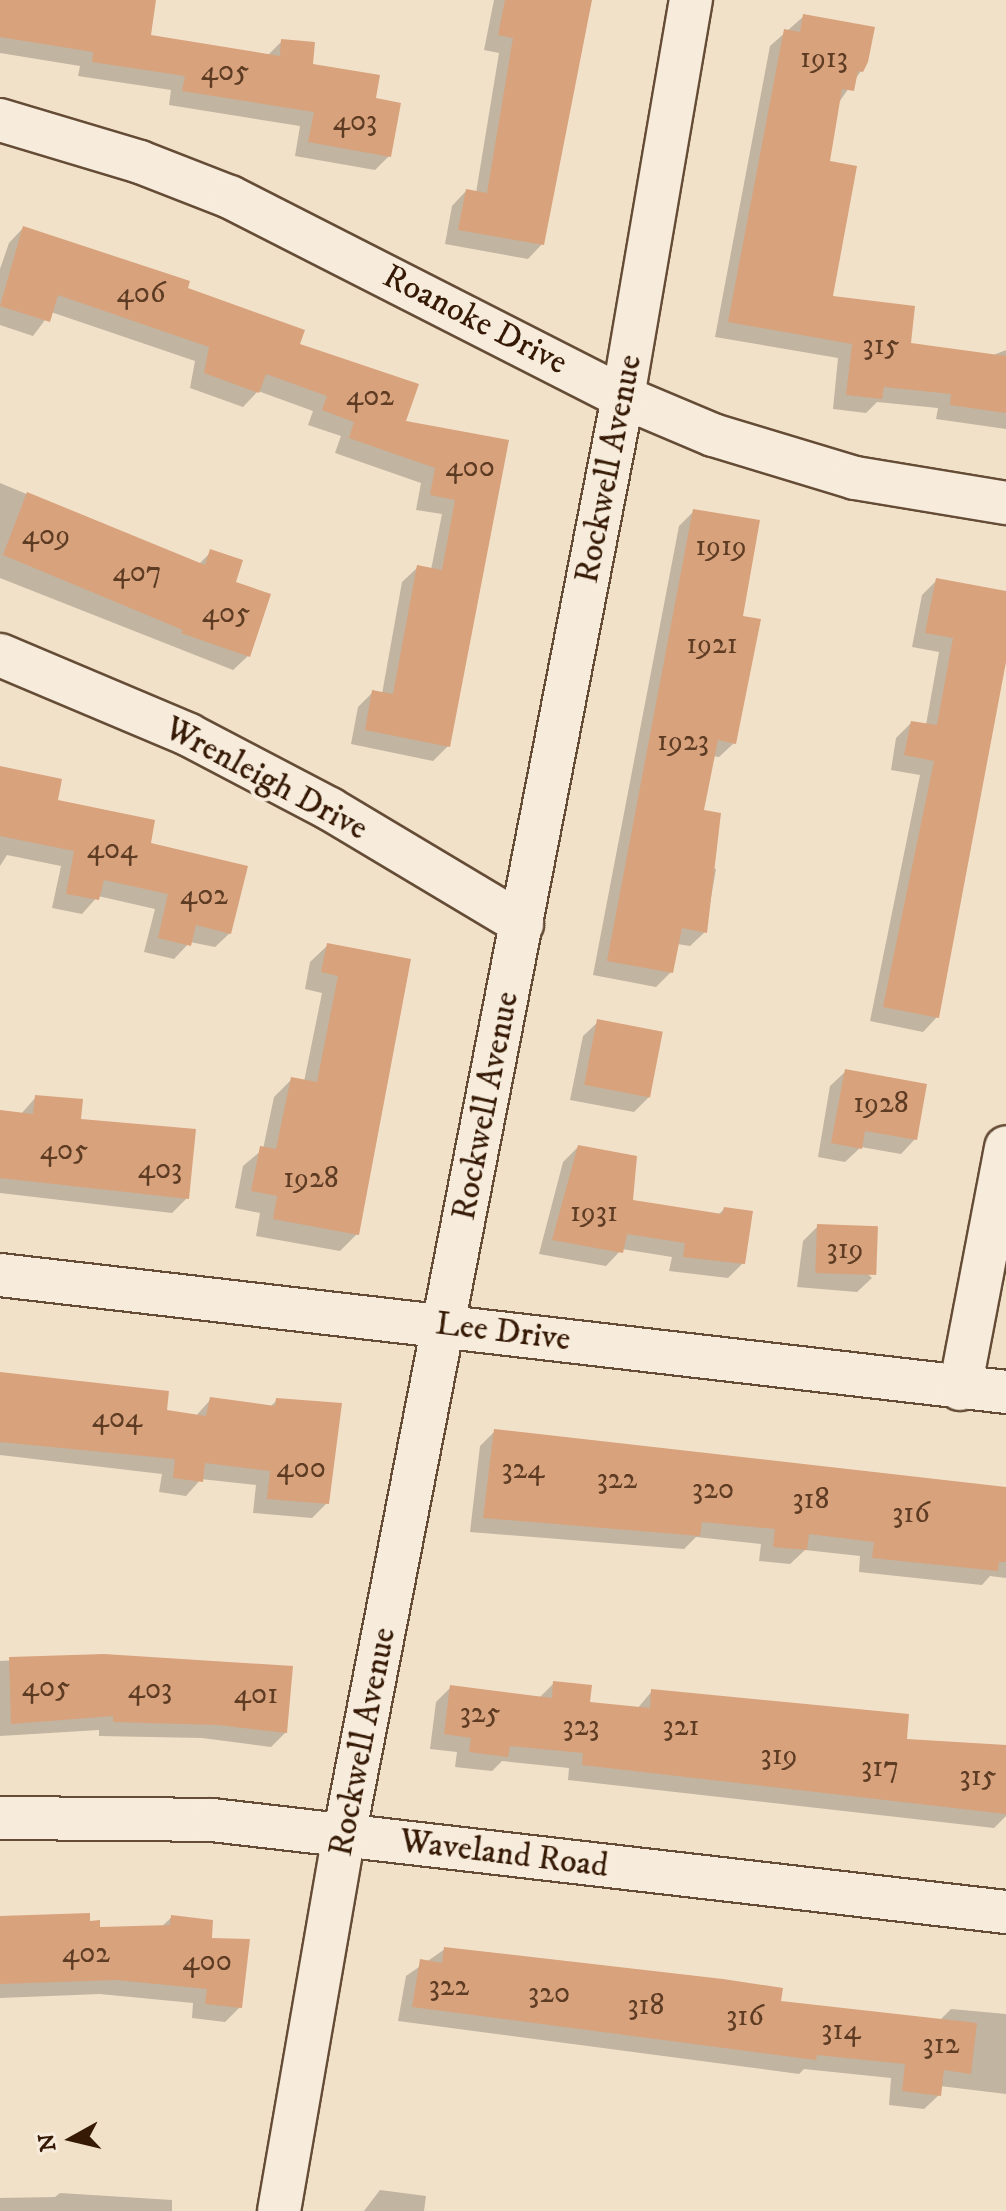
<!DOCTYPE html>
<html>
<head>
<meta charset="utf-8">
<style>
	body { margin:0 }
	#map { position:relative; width:1006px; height:2211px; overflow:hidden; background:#f2e1c9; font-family:"IM FELL DW Pica",serif }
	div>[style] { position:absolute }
	.shadow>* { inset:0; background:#0003 }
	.building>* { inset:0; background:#d8a27d; transform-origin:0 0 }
	.roads { filter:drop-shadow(2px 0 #654c36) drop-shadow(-2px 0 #654c36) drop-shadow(0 2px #654c36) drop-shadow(0 -2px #654c36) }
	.minor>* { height:42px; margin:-21px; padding:0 21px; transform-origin:21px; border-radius:21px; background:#f7ecdc }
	span { translate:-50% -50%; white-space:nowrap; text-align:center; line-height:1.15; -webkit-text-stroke:8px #f7ecdc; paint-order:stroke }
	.number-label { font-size:30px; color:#5e3c23 }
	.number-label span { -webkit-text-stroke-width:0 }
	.street-label { font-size:34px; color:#361a05 }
	.north { position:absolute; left:32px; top:2099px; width:80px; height:80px; -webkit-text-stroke:6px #f7ecdc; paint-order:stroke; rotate:262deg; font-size:22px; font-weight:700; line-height:32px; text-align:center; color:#361a05 }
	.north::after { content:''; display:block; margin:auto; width:28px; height:36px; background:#361a05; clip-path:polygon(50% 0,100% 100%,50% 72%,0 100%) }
</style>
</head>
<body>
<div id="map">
	<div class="shadow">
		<i style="clip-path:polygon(0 0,154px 0,148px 37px,267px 56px,282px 41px,311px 66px,373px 100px,389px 156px,375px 170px,295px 156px,300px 126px,169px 105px,171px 90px,78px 76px,80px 66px,0 53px)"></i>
		<i style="clip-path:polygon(494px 0,590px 0,542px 244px,528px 259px,445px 244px,452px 206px,466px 191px,476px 193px,499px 53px,484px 50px)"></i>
		<i style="clip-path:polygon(804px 16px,861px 71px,837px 105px,827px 163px,830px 298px,908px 345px,991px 356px,1006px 350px,1006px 429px,936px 419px,938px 408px,877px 402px,866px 413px,833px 409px,838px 358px,715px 337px,770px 46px)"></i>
		<i style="clip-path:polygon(23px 228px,185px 289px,298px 345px,404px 422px,507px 442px,448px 746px,433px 761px,351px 744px,358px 707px,373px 692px,382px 694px,402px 582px,417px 568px,431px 570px,442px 514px,416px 510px,421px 483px,335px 453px,341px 436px,308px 425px,313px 411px,258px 391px,243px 407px,190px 388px,195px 361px,51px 312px,33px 336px,0 325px,0 269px,9px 243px)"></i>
		<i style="clip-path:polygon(0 483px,198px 565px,211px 552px,233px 583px,248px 656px,233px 670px,0 578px)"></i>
		<i style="clip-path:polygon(694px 511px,741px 617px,734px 743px,719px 757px,713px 756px,702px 811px,709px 868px,716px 869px,705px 932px,690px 946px,677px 944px,671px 972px,656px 987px,593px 975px,679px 526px)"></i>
		<i style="clip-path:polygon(937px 580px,1006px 593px,1006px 652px,937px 1017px,923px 1032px,870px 1021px,920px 775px,891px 770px,896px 738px,911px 723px,926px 725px,939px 652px,912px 647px,922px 595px)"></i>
		<i style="clip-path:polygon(0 768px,55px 802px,148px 844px,230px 933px,215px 947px,190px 942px,174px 959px,144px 952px,155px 909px,98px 896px,82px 914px,52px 908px,61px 866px,7px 855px,0 866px)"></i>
		<i style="clip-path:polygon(328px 945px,408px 960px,357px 1234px,340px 1251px,256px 1236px,260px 1213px,235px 1208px,243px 1166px,263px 1149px,274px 1097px,291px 1080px,304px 1082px,322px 993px,305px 989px,310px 962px)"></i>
		<i style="clip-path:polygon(598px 1022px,649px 1097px,634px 1112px,570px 1100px,583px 1036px)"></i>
		<i style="clip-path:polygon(845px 1072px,915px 1139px,901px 1154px,861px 1147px,845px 1162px,818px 1157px,830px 1086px)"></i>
		<i style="clip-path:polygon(36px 1097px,79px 1120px,187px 1198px,172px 1213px,0 1193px,0 1112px,21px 1114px)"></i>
		<i style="clip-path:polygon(578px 1147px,630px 1201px,718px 1215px,724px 1209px,743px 1263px,728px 1278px,669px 1271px,672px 1257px,622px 1249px,606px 1266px,539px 1254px,563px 1162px)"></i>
		<i style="clip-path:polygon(818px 1226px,872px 1278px,857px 1292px,797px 1287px,803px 1241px)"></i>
		<i style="clip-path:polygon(0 1374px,195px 1417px,211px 1399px,270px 1407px,277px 1400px,327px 1503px,312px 1518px,253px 1513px,256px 1485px,201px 1479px,186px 1496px,159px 1492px,162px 1474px,0 1455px)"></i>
		<i style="clip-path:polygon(495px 1431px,1006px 1489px,1006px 1578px,990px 1576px,982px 1585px,859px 1572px,860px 1556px,805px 1550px,790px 1564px,759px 1561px,761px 1544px,696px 1537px,684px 1549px,470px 1532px,480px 1446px)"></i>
		<i style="clip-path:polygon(104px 1656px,286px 1732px,271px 1747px,202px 1738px,99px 1736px,99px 1730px,0 1736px,0 1661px)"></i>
		<i style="clip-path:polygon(554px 1683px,588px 1704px,637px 1709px,652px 1691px,907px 1715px,904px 1740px,1006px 1747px,1006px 1816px,994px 1828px,568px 1780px,569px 1768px,502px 1761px,492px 1771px,455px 1767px,457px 1752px,430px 1749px,436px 1702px,451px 1687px,539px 1698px)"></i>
		<i style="clip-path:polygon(172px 1917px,210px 1939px,240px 2007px,225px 2022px,192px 2018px,193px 2003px,100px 1994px,0 1998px,0 1918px,88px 1923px,98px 1929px,161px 1927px)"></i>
		<i style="clip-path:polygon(445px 1949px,779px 2002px,939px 2021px,951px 2009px,1006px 2014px,1006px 2094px,940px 2086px,939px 2095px,924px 2109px,889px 2105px,891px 2078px,804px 2069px,799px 2074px,398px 2021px,406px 1976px)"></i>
		<i style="clip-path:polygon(380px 2190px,426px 2196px,424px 2211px,364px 2211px)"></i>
		<i style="clip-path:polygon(60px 2193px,172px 2200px,172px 2211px,0 2211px,0 2198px,55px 2197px)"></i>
	</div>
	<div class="building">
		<i style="clip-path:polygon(0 0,156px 0,151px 35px,280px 56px,281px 39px,315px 42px,313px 64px,380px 75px,376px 98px,401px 103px,391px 157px,308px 142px,314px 112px,182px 91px,185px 76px,92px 62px,93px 52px,0 37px)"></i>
		<i style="clip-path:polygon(505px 0,592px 0,544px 245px,458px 230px,466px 189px,487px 193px,513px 38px,498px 35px)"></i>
		<i style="clip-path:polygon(803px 14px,875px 27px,868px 62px,863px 72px,858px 71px,854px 91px,842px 89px,830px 161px,857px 166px,833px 296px,915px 306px,911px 343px,1006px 356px,1006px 413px,950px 405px,951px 394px,884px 387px,882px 399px,846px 395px,852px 344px,728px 322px,784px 29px,800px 32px)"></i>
		<i style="clip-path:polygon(23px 226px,190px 281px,188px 288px,305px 330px,300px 344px,419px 384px,406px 421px,509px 440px,450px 747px,365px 730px,372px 690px,393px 694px,417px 565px,442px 570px,455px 500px,430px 495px,435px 468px,349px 438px,354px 422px,322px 410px,327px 396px,266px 374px,259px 393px,204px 373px,209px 347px,58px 295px,50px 322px,0 306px)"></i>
		<i style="clip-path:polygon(27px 492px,205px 565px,210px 549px,243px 560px,236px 582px,271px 594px,250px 657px,181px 633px,183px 630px,3px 555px)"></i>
		<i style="clip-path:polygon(693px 509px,760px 520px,743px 616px,761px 619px,736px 744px,718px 740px,704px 810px,721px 813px,707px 933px,682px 928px,673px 973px,607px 961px)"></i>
		<i style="clip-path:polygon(936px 578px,1006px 591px,1006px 662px,939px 1018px,883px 1007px,934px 761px,904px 755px,911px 721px,937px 725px,953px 638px,925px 633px)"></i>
		<i style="clip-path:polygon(0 766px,62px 779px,58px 800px,155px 820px,151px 843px,248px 866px,231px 934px,196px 925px,191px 946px,158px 938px,168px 894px,104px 880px,99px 900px,66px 894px,74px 851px,0 836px)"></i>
		<i style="clip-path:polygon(327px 943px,411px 959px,359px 1235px,273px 1219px,277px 1196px,251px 1191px,260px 1146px,276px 1149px,291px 1077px,317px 1082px,338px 976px,321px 972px)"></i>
		<i style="left:597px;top:1019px;width:67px;height:67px;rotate:11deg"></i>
		<i style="clip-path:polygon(845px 1069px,927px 1084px,917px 1140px,865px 1131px,862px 1149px,831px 1143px)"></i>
		<i style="clip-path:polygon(35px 1095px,83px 1099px,81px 1119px,196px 1129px,189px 1199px,0 1178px,0 1110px,33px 1114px)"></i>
		<i style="clip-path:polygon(578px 1145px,637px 1156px,633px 1200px,722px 1214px,724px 1207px,753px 1211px,745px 1264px,683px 1257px,685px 1243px,627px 1234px,623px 1253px,552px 1240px)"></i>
		<i style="left:817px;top:1224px;width:61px;height:49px;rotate:2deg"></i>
		<i style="clip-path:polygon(0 1372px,169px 1391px,167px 1410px,206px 1416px,210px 1397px,275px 1406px,276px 1398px,342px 1403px,329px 1504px,267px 1499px,270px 1471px,205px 1463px,203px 1482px,173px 1478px,175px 1459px,0 1442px)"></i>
		<i style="clip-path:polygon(494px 1429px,1006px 1487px,1006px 1562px,999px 1562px,998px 1571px,872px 1558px,874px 1542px,809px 1534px,807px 1550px,773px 1547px,775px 1529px,702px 1522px,700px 1536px,483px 1518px)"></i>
		<i style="clip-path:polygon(104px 1654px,293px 1666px,287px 1733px,218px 1725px,113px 1722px,113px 1716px,11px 1724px,9px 1657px)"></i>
		<i style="clip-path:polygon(553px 1681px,592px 1685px,590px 1702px,650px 1708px,651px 1689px,909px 1714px,907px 1739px,1006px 1745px,1006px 1814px,582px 1765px,583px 1753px,510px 1746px,508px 1757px,469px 1752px,471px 1738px,444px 1734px,450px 1685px,552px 1698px)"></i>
		<i style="clip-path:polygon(90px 1913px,90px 1921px,100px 1920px,100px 1927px,170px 1925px,171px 1915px,213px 1920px,212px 1938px,250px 1939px,242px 2008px,205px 2004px,207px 1989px,116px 1980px,0 1984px,0 1916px)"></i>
		<i style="clip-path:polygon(444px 1947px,723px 1979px,783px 1988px,781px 2001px,977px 2023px,971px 2074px,944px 2070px,941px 2096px,902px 2091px,905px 2064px,817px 2055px,816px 2060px,412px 2007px,420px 1959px,442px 1963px)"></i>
	</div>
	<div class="roads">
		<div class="minor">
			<i style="left:0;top:120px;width:146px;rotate:16.7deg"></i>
			<i style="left:140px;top:162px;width:97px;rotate:21.3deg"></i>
			<i style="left:230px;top:197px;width:441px;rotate:27deg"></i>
			<i style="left:623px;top:397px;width:98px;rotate:22.9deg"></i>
			<i style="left:713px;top:435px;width:148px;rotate:16.8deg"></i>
			<i style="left:855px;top:478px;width:153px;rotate:9.4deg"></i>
			<i style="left:0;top:655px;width:205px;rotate:22.9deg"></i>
			<i style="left:189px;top:735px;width:159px;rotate:27.7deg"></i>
			<i style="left:330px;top:809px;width:224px;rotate:30.9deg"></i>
			<i style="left:0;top:1275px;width:1013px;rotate:6.63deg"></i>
			<i style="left:960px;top:1389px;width:246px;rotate:-79.2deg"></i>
			<i style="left:0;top:1818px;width:212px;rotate:0.5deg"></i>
			<i style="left:212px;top:1820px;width:799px;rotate:6.61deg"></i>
			<i style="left:279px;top:2211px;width:381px;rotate:-80.2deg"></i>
			<i style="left:344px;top:1836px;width:1466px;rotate:-79.03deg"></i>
			<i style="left:623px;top:397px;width:403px;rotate:-80.3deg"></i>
		</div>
	</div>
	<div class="number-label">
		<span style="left:824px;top:59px">1913</span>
		<span style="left:225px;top:72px">405</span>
		<span style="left:355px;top:122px">403</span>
		<span style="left:141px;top:294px">406</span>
		<span style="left:881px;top:346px">315</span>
		<span style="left:370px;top:397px">402</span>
		<span style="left:470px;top:468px">400</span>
		<span style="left:46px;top:536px">409</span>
		<span style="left:721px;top:547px">1919</span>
		<span style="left:137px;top:573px">407</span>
		<span style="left:226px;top:614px">405</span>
		<span style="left:712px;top:645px">1921</span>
		<span style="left:683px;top:742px">1923</span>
		<span style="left:112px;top:850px">404</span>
		<span style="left:204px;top:896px">402</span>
		<span style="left:881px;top:1104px">1928</span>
		<span style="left:64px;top:1151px">405</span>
		<span style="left:160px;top:1170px">403</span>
		<span style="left:311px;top:1179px">1928</span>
		<span style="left:594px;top:1213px">1931</span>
		<span style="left:845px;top:1250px">319</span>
		<span style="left:117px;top:1419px">404</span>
		<span style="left:301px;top:1469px">400</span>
		<span style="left:523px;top:1470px">324</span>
		<span style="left:617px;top:1480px">322</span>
		<span style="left:713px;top:1490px">320</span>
		<span style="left:811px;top:1500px">318</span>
		<span style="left:911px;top:1514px">316</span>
		<span style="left:46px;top:1688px">405</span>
		<span style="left:150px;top:1690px">403</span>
		<span style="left:256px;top:1695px">401</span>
		<span style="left:480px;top:1714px">325</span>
		<span style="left:581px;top:1727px">323</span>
		<span style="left:681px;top:1727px">321</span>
		<span style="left:779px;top:1756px">319</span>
		<span style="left:880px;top:1768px">317</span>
		<span style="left:978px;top:1777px">315</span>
		<span style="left:86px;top:1954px">402</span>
		<span style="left:207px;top:1962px">400</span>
		<span style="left:449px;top:1987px">322</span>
		<span style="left:549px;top:1994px">320</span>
		<span style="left:646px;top:2006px">318</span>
		<span style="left:745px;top:2017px">316</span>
		<span style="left:841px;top:2031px">314</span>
		<span style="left:941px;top:2045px">312</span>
	</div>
	<div class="street-label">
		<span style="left:475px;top:320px;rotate:27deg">Roanoke Drive</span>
		<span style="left:609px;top:469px;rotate:-79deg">Rockwell Avenue</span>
		<span style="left:266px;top:779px;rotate:28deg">Wrenleigh Drive</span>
		<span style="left:486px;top:1106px;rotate:-79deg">Rockwell Avenue</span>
		<span style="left:503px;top:1332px;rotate:7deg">Lee Drive</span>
		<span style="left:363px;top:1742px;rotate:-79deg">Rockwell Avenue</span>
		<span style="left:504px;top:1854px;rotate:7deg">Waveland Road</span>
	</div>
	<div class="north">N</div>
</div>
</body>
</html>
